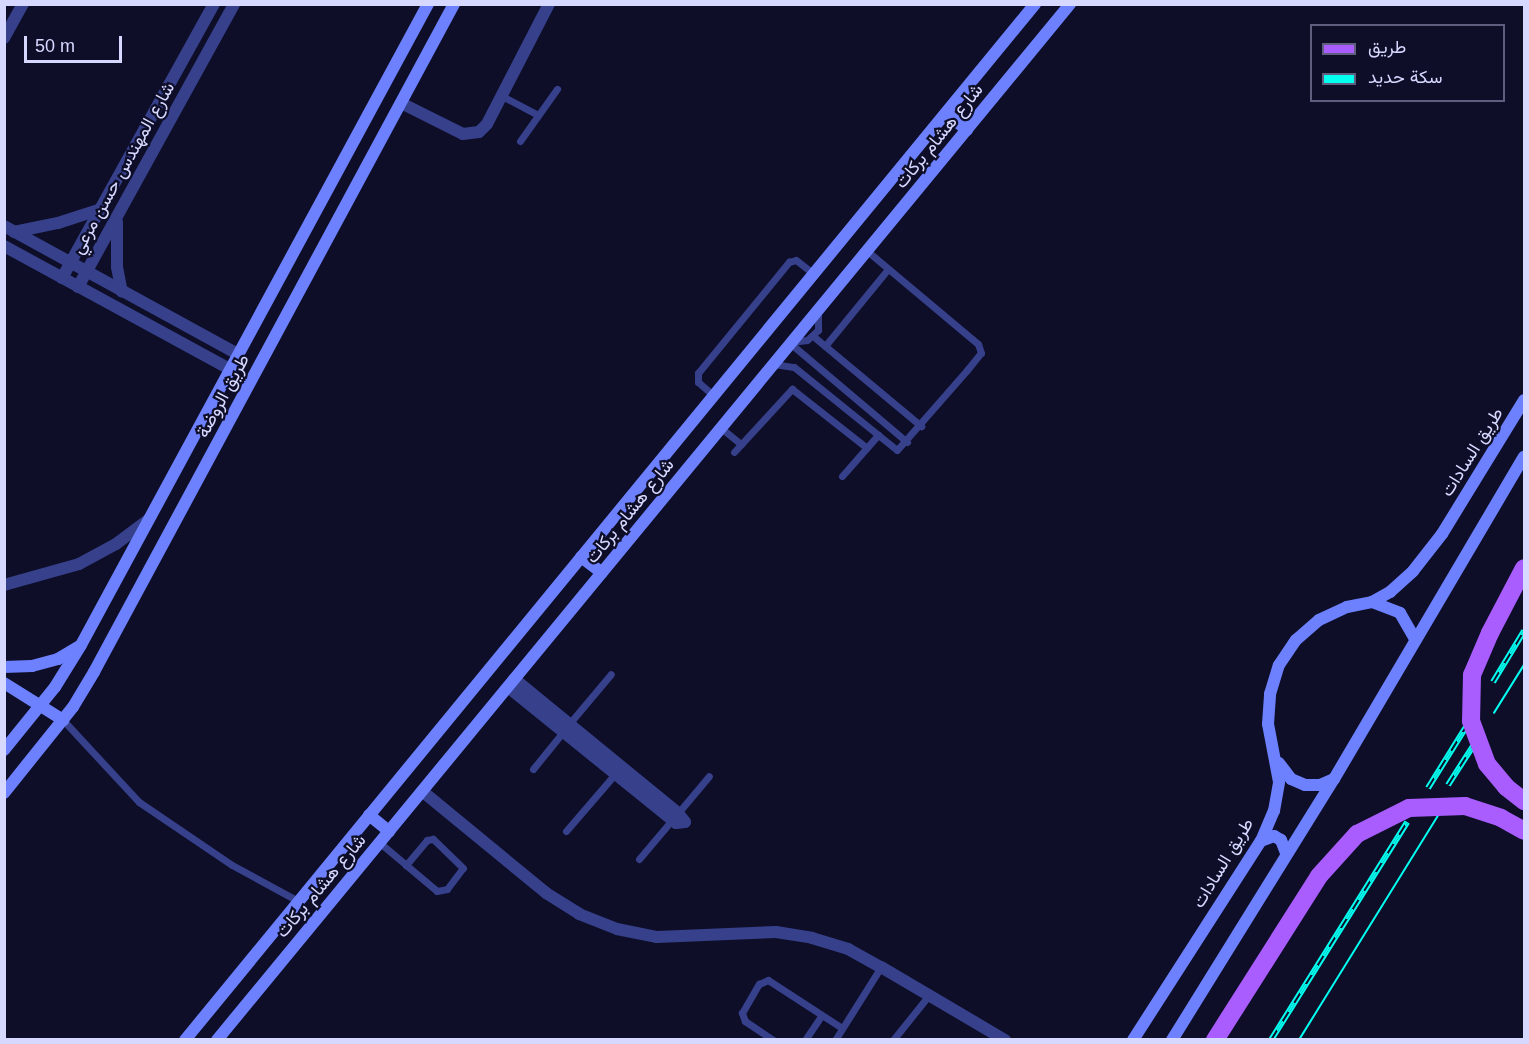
<!DOCTYPE html>
<html>
<head>
<meta charset="utf-8">
<style>
	body { margin:0 }
	#map { position:relative; width:1529px; height:1044px; overflow:hidden; background:#0e0e29; font-family:Helvetica,Vazirmatn,sans-serif }
	div>[style] { position:absolute }
	.lane>* { height:7px; margin:-3.5px; padding:0 3.5px; transform-origin:3.5px; border-radius:3.5px; background:#36408b }
	.street>* { height:12px; margin:-6px; padding:0 6px; transform-origin:6px; border-radius:6px; background:#36408b }
	.secondary>* { height:12px; margin:-6px; padding:0 6px; transform-origin:6px; border-radius:6px; background:#6d81ff }
	.primary>* { height:18px; margin:-9px; padding:0 9px; transform-origin:9px; border-radius:9px; background:#a95dff }
	.tram>* { height:1.5px; margin:-0.75px; padding:0 0.75px; transform-origin:0.75px; border-radius:0.75px; background:#02fff0 }
	.rail>* { height:6px; margin-top:-3px; transform-origin:0; background:repeating-linear-gradient(90deg,#0e0e29 0 11px,#02fff0 0 22px); box-sizing:border-box; border-block:2px solid #02fff0 }
	.primary-bridge>* { height:18px; margin:-9px; padding:0 9px; transform-origin:9px; border-radius:9px; background:#a95dff }
	span { translate:-50% -50%; white-space:nowrap; text-align:center; line-height:1.15; -webkit-text-stroke:4.5px #0e0e29; paint-order:stroke }
	.street-label { font-size:18px; color:#d6d8ff }
	.frame { position:absolute; inset:0; border:6px solid #d6d8ff; pointer-events:none }
	.legend { position:absolute; left:1310px; top:24px; width:195px; height:78px; box-sizing:border-box; background:#0e0e29; border:2px solid #5e5f7f; margin:0; padding:8px 10px; list-style:none; font-size:18px; color:#d6d8ff }
	.legend li { display:flex; align-items:center; gap:12px; height:30px }
	.legend b { width:30px; border:2px solid #5e5f7f }
	.scale { position:absolute; left:24px; top:36px; width:98px; height:27px; box-sizing:border-box; border:3px solid #d6d8ff; border-top:0; padding-left:8px; font-size:18px; line-height:21px; white-space:nowrap; color:#d6d8ff; -webkit-text-stroke:4px #0e0e29; paint-order:stroke }
</style>
</head>
<body>
<div id="map">
	<div class="lane">
		<i style="left:502px;top:96px;width:41px;rotate:27.8deg"></i>
		<i style="left:520px;top:141px;width:64px;rotate:-54.6deg"></i>
		<i style="left:813px;top:336px;width:141px;rotate:39.8deg"></i>
		<i style="left:792px;top:342px;width:15px;rotate:-8deg"></i>
		<i style="left:807px;top:340px;width:15px;rotate:-42deg"></i>
		<i style="left:818px;top:330px;width:19px;rotate:-90deg"></i>
		<i style="left:791px;top:344px;width:152px;rotate:40.2deg"></i>
		<i style="left:825px;top:346px;width:99px;rotate:-50.7deg"></i>
		<i style="left:774px;top:364px;width:20px;rotate:9deg"></i>
		<i style="left:794px;top:367px;width:132px;rotate:38.9deg"></i>
		<i style="left:897px;top:450px;width:106px;rotate:-48.8deg"></i>
		<i style="left:967px;top:370px;width:22px;rotate:-51deg"></i>
		<i style="left:981px;top:353px;width:9px;rotate:-108deg"></i>
		<i style="left:978px;top:344px;width:145px;rotate:-140deg"></i>
		<i style="left:714px;top:396px;width:21px;rotate:-139deg"></i>
		<i style="left:698px;top:382px;width:9px;rotate:-90deg"></i>
		<i style="left:698px;top:373px;width:144px;rotate:-50.7deg"></i>
		<i style="left:789px;top:262px;width:7px;rotate:-16deg"></i>
		<i style="left:796px;top:260px;width:23px;rotate:38deg"></i>
		<i style="left:721px;top:428px;width:26px;rotate:39deg"></i>
		<i style="left:734px;top:452px;width:86px;rotate:-47.4deg"></i>
		<i style="left:792px;top:389px;width:95px;rotate:38.2deg"></i>
		<i style="left:842px;top:476px;width:55px;rotate:-48.7deg"></i>
		<i style="left:63px;top:720px;width:112px;rotate:47.2deg"></i>
		<i style="left:139px;top:802px;width:112px;rotate:34.1deg"></i>
		<i style="left:232px;top:865px;width:75px;rotate:28.6deg"></i>
		<i style="left:569px;top:724px;width:65px;rotate:-50deg"></i>
		<i style="left:533px;top:769px;width:48px;rotate:-51deg"></i>
		<i style="left:678px;top:813px;width:48px;rotate:-50deg"></i>
		<i style="left:566px;top:831px;width:75px;rotate:-49.3deg"></i>
		<i style="left:380px;top:843px;width:34px;rotate:40deg"></i>
		<i style="left:406px;top:865px;width:40px;rotate:40deg"></i>
		<i style="left:437px;top:891px;width:10px;rotate:-11deg"></i>
		<i style="left:447px;top:889px;width:26px;rotate:-53deg"></i>
		<i style="left:463px;top:868px;width:42px;rotate:-136deg"></i>
		<i style="left:433px;top:839px;width:6px;rotate:171deg"></i>
		<i style="left:427px;top:840px;width:33px;rotate:130deg"></i>
		<i style="left:639px;top:859px;width:51px;rotate:-49.8deg"></i>
		<i style="left:773px;top:1040px;width:34px;rotate:-146deg"></i>
		<i style="left:745px;top:1021px;width:9px;rotate:-111deg"></i>
		<i style="left:742px;top:1013px;width:34px;rotate:-60deg"></i>
		<i style="left:759px;top:984px;width:10px;rotate:-24deg"></i>
		<i style="left:768px;top:980px;width:88px;rotate:33deg"></i>
		<i style="left:805px;top:1040px;width:30px;rotate:-56deg"></i>
		<i style="left:835px;top:1040px;width:86px;rotate:-57.8deg"></i>
		<i style="left:893px;top:1040px;width:58px;rotate:-51.3deg"></i>
	</div>
	<div class="street">
		<i style="left:4px;top:38px;width:39px;rotate:-61deg"></i>
		<i style="left:401px;top:103px;width:69px;rotate:26.6deg"></i>
		<i style="left:463px;top:134px;width:16px;rotate:-7deg"></i>
		<i style="left:479px;top:132px;width:11px;rotate:-45deg"></i>
		<i style="left:487px;top:124px;width:135px;rotate:-62.7deg"></i>
		<i style="left:117px;top:222px;width:45px;rotate:90deg"></i>
		<i style="left:117px;top:267px;width:25px;rotate:79deg"></i>
		<i style="left:4px;top:226px;width:267px;rotate:28.7deg"></i>
		<i style="left:14px;top:232px;width:45px;rotate:-11.6deg"></i>
		<i style="left:58px;top:223px;width:45px;rotate:-18deg"></i>
		<i style="left:4px;top:246px;width:257px;rotate:28.6deg"></i>
		<i style="left:62px;top:278px;width:313px;rotate:-61deg"></i>
		<i style="left:78px;top:287px;width:323px;rotate:-61.1deg"></i>
		<i style="left:4px;top:585px;width:78px;rotate:-15.6deg"></i>
		<i style="left:79px;top:564px;width:42px;rotate:-28.4deg"></i>
		<i style="left:116px;top:544px;width:40px;rotate:-37deg"></i>
		<i style="left:508px;top:687px;width:216px;rotate:39deg"></i>
		<i style="left:676px;top:823px;width:9px;rotate:-6deg"></i>
		<i style="left:685px;top:822px;width:11px;rotate:-128deg"></i>
		<i style="left:678px;top:813px;width:212px;rotate:-140.7deg"></i>
		<i style="left:422px;top:791px;width:161px;rotate:39.4deg"></i>
		<i style="left:546px;top:893px;width:39px;rotate:32deg"></i>
		<i style="left:579px;top:914px;width:41px;rotate:21.5deg"></i>
		<i style="left:617px;top:929px;width:41px;rotate:11.3deg"></i>
		<i style="left:657px;top:937px;width:119px;rotate:-2.4deg"></i>
		<i style="left:776px;top:932px;width:36px;rotate:9deg"></i>
		<i style="left:812px;top:938px;width:38px;rotate:17deg"></i>
		<i style="left:848px;top:949px;width:38px;rotate:29deg"></i>
		<i style="left:881px;top:967px;width:144px;rotate:30.5deg"></i>
	</div>
	<div class="secondary">
		<i style="left:946px;top:113px;width:27px;rotate:39deg"></i>
		<i style="left:581px;top:557px;width:26px;rotate:37deg"></i>
		<i style="left:1372px;top:602px;width:30px;rotate:21deg"></i>
		<i style="left:1400px;top:613px;width:30px;rotate:60deg"></i>
		<i style="left:4px;top:667px;width:28px;rotate:-2deg"></i>
		<i style="left:32px;top:666px;width:27px;rotate:-15deg"></i>
		<i style="left:58px;top:659px;width:26px;rotate:-31deg"></i>
		<i style="left:4px;top:683px;width:70px;rotate:32.1deg"></i>
		<i style="left:4px;top:750px;width:81px;rotate:-51deg"></i>
		<i style="left:55px;top:687px;width:49px;rotate:-58.2deg"></i>
		<i style="left:81px;top:645px;width:729px;rotate:-61.57deg"></i>
		<i style="left:1279px;top:763px;width:20px;rotate:53deg"></i>
		<i style="left:1291px;top:779px;width:15px;rotate:23deg"></i>
		<i style="left:1305px;top:785px;width:15px"></i>
		<i style="left:1320px;top:785px;width:15px;rotate:-23deg"></i>
		<i style="left:4px;top:793px;width:110px;rotate:-51.3deg"></i>
		<i style="left:73px;top:707px;width:41px;rotate:-59deg"></i>
		<i style="left:94px;top:672px;width:759px;rotate:-61.68deg"></i>
		<i style="left:369px;top:815px;width:26px;rotate:39deg"></i>
		<i style="left:1261px;top:841px;width:14px;rotate:-21deg"></i>
		<i style="left:1274px;top:836px;width:8px;rotate:30deg"></i>
		<i style="left:1281px;top:840px;width:14px;rotate:69deg"></i>
		<i style="left:185px;top:1040px;width:1340px;rotate:-50.63deg"></i>
		<i style="left:217px;top:1040px;width:1342px;rotate:-50.53deg"></i>
		<i style="left:1133px;top:1040px;width:237px;rotate:-57.3deg"></i>
		<i style="left:1261px;top:841px;width:33px;rotate:-67deg"></i>
		<i style="left:1274px;top:811px;width:29px;rotate:-80deg"></i>
		<i style="left:1279px;top:782px;width:59px;rotate:-100.7deg"></i>
		<i style="left:1268px;top:724px;width:30px;rotate:-86deg"></i>
		<i style="left:1270px;top:694px;width:30px;rotate:-73deg"></i>
		<i style="left:1279px;top:665px;width:30px;rotate:-56deg"></i>
		<i style="left:1296px;top:640px;width:30px;rotate:-41deg"></i>
		<i style="left:1319px;top:620px;width:31px;rotate:-25deg"></i>
		<i style="left:1347px;top:607px;width:25px;rotate:-11deg"></i>
		<i style="left:1372px;top:602px;width:21px;rotate:-29deg"></i>
		<i style="left:1390px;top:592px;width:31px;rotate:-42deg"></i>
		<i style="left:1413px;top:571px;width:47px;rotate:-51.9deg"></i>
		<i style="left:1442px;top:534px;width:157px;rotate:-58.5deg"></i>
		<i style="left:1172px;top:1040px;width:307px;rotate:-58.2deg"></i>
		<i style="left:1334px;top:779px;width:374px;rotate:-59.5deg"></i>
	</div>
	<div class="primary">
		<i style="left:1490px;top:633px;width:73px;rotate:-62.4deg"></i>
		<i style="left:1215px;top:1040px;width:194px;rotate:-57.6deg"></i>
	</div>
	<div class="tram">
		<i style="left:1494px;top:713px;width:57px;rotate:-58deg"></i>
		<i style="left:1299px;top:1040px;width:264px;rotate:-58.2deg"></i>
	</div>
	<div class="rail">
		<i style="left:1493px;top:682px;width:60px;rotate:-58.7deg"></i>
		<i style="left:1448px;top:785px;width:46px;rotate:-57.3deg"></i>
		<i style="left:1428px;top:788px;width:72px;rotate:-58.1deg"></i>
		<i style="left:1271px;top:1040px;width:257px;rotate:-58deg"></i>
	</div>
	<div class="primary-bridge">
		<i style="left:1490px;top:633px;width:46px;rotate:113.2deg"></i>
		<i style="left:1472px;top:675px;width:46px;rotate:91.2deg"></i>
		<i style="left:1471px;top:721px;width:46px;rotate:69.6deg"></i>
		<i style="left:1487px;top:764px;width:30px;rotate:50deg"></i>
		<i style="left:1506px;top:787px;width:23px;rotate:38deg"></i>
		<i style="left:1319px;top:876px;width:57px;rotate:-47.9deg"></i>
		<i style="left:1357px;top:834px;width:58px;rotate:-26.6deg"></i>
		<i style="left:1409px;top:808px;width:56px;rotate:-2deg"></i>
		<i style="left:1465px;top:806px;width:38px;rotate:18deg"></i>
		<i style="left:1501px;top:818px;width:26px;rotate:29deg"></i>
	</div>
	<div class="street-label">
		<span style="left:939px;top:136px;rotate:-51deg">شارع هشام بركات</span>
		<span style="left:123px;top:168px;rotate:-61deg">شارع المهندس حسن مرعي</span>
		<span style="left:223px;top:396px;rotate:-62deg">طريق الروضة</span>
		<span style="left:1472px;top:452px;rotate:-58deg">طريق السادات</span>
		<span style="left:630px;top:511px;rotate:-51deg">شارع هشام بركات</span>
		<span style="left:1223px;top:863px;rotate:-59deg">طريق السادات</span>
		<span style="left:321px;top:886px;rotate:-50deg">شارع هشام بركات</span>
	</div>
	<div class="frame"></div>
	<ul class="legend">
	<li><b style="height:8px;background:#a95dff"></b>طريق</li>
	<li><b style="height:8px;background:#02fff0"></b>سكة حديد</li>
	</ul>
	<div class="scale">50 m</div>
</div>
</body>
</html>
